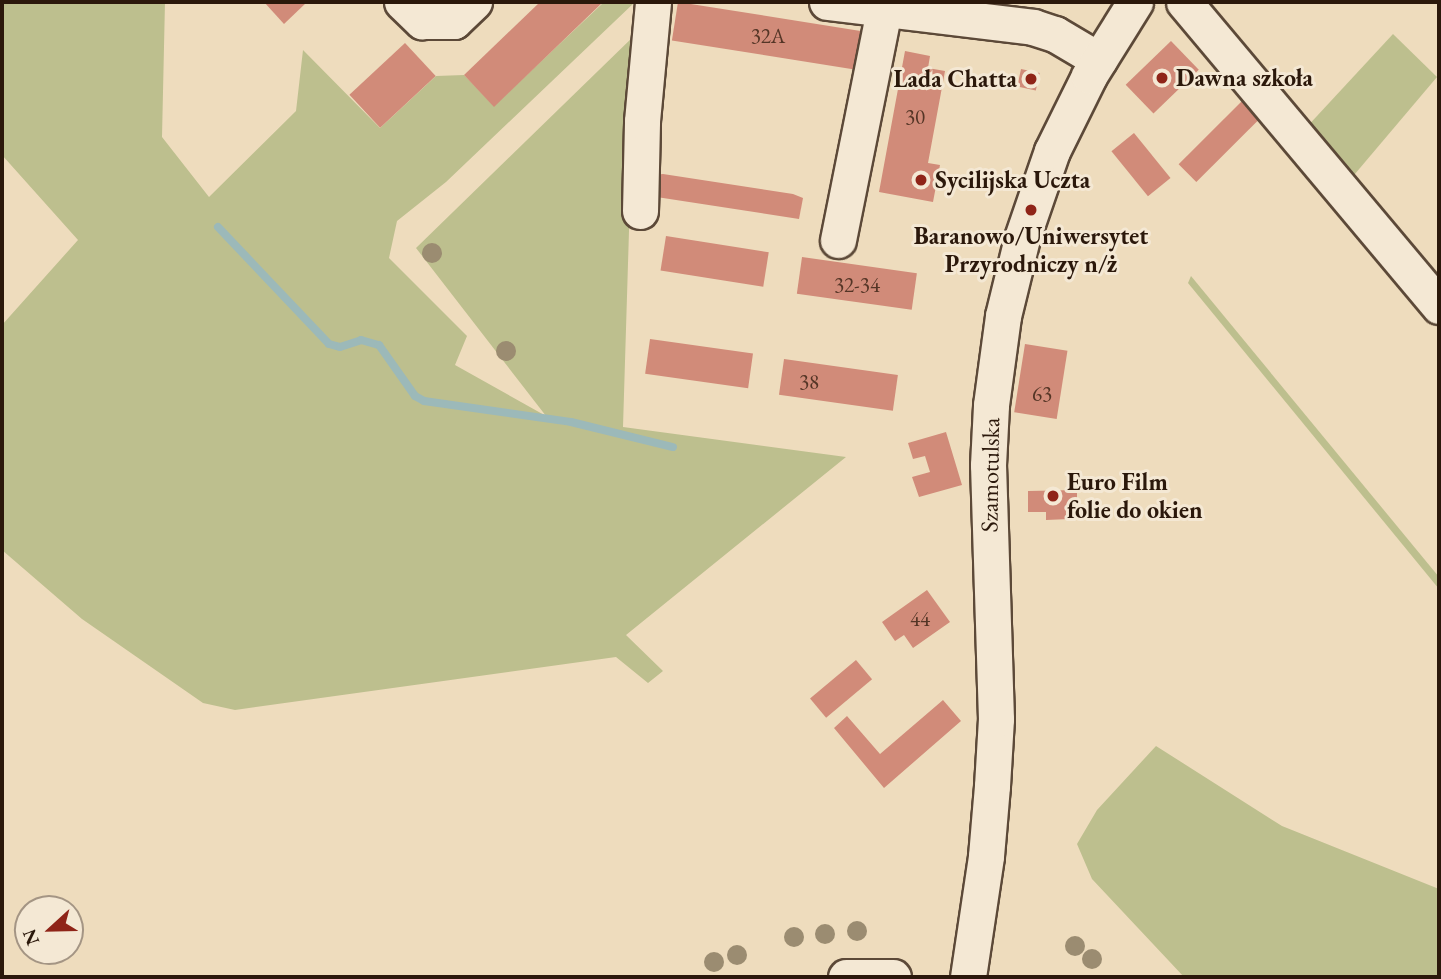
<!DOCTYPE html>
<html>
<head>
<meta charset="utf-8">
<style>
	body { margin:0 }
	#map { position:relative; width:1441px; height:979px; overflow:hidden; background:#eedcbd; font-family:"EB Garamond",serif }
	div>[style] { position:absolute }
	.green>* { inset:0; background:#bdbf8e }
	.stream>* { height:8px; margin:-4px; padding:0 4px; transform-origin:4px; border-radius:4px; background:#9cb9b9 }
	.building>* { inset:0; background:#d18b79; transform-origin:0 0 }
	.roads { filter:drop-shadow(2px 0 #5c4938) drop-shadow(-2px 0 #5c4938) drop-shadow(0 2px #5c4938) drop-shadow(0 -2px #5c4938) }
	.minor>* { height:35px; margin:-17.5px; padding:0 17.5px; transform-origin:17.5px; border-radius:17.5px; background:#f4e8d4 }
	.trees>* { width:20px; height:20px; margin:-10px; border-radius:50%; background:#9b8c71 }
	.dots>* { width:19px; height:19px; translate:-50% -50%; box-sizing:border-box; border:4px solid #f4e8d4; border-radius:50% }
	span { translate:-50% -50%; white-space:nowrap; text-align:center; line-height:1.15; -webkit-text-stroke:6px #f4e8d4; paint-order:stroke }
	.number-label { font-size:21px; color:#543526 }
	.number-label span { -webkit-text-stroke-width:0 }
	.poi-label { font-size:24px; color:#2b180b; font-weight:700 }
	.left { translate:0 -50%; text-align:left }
	.right { translate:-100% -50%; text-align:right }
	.street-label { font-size:24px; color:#2b180b }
	.frame { position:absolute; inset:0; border:4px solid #2b180b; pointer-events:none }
	.north { position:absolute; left:14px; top:895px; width:70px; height:70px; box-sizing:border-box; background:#f4e8d4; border:2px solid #a49584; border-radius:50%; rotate:248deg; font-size:19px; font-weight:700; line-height:28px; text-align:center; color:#2b180b }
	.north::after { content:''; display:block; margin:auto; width:24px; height:32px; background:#8f2418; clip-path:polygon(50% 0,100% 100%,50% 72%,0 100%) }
</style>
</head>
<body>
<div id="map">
	<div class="green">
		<i style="clip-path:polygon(2px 2px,165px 2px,162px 137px,209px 197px,296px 111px,303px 50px,380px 128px,436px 76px,464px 75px,494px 106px,604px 2px,635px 2px,446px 182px,397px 221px,389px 258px,467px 336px,455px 365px,546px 416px,416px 248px,635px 35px,623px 427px,846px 457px,626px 635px,663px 671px,648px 683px,616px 657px,235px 710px,203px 703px,82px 619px,2px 550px,2px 325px,78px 240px,2px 155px)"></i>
		<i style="clip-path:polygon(1393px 34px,1437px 77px,1349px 181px,1304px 130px)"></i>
		<i style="clip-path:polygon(1191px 276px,1439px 577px,1439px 589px,1188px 283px)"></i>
		<i style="clip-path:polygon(1156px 746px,1282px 826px,1439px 889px,1439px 977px,1184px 977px,1092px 879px,1077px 844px,1097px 810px)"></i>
	</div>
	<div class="stream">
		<i style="left:218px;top:227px;width:161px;rotate:46.5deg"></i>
		<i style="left:329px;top:344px;width:11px;rotate:15deg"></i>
		<i style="left:340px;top:347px;width:22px;rotate:-18deg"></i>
		<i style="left:361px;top:340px;width:19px;rotate:16deg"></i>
		<i style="left:379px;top:345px;width:62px;rotate:54.8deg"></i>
		<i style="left:415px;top:396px;width:10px;rotate:29deg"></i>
		<i style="left:424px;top:401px;width:148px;rotate:8.1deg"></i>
		<i style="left:571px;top:422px;width:105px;rotate:13.8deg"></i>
	</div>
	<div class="building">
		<i style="clip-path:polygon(264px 2px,307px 2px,284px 24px)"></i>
		<i style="clip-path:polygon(540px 2px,603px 2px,494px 107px,464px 75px)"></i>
		<i style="left:678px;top:2px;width:188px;height:39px;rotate:9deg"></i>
		<i style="left:1171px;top:41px;width:40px;height:63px;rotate:46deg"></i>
		<i style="left:405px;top:43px;width:45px;height:76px;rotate:47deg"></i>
		<i style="clip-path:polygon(905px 51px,930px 56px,928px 68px,945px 71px,928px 163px,940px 165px,933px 202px,879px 192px)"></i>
		<i style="left:1021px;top:69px;width:19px;height:18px;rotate:12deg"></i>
		<i style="left:1243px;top:100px;width:25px;height:91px;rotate:45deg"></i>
		<i style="left:1134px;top:133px;width:58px;height:29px;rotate:51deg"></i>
		<i style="clip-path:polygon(663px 174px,793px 194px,803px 198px,799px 219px,650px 196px,653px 175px)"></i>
		<i style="left:666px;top:236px;width:104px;height:35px;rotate:9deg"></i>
		<i style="left:802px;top:257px;width:116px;height:37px;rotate:8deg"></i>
		<i style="left:650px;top:339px;width:104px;height:35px;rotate:8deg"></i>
		<i style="left:1025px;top:344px;width:43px;height:69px;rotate:9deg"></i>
		<i style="left:784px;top:359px;width:115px;height:36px;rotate:8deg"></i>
		<i style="clip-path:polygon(946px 432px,962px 485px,919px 497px,912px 477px,930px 472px,925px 456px,913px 459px,908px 443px)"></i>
		<i style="clip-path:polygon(1077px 490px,1077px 511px,1069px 511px,1070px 519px,1046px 520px,1046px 512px,1028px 512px,1028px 491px)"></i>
		<i style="clip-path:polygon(927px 590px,950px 622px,913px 648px,904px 635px,895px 641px,882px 622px)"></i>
		<i style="left:856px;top:660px;width:25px;height:60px;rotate:50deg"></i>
		<i style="clip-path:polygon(943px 700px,961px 721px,884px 788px,834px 728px,847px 716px,880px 754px)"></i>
	</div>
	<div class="roads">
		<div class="minor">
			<i style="left:402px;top:2px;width:28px;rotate:44deg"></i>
			<i style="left:422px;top:21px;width:32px"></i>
			<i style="left:454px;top:21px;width:28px;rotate:-44deg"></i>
			<i style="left:827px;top:2px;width:208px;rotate:6.9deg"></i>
			<i style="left:1033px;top:27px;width:23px;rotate:18deg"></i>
			<i style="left:1055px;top:34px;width:51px;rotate:30.6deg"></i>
			<i style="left:1184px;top:2px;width:397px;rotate:50deg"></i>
			<i style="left:640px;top:211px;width:90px;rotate:-88.7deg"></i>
			<i style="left:642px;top:121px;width:120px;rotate:-84.7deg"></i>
			<i style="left:838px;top:240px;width:236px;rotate:-78.7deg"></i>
			<i style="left:846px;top:977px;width:47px"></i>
			<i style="left:968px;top:977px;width:122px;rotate:-81.5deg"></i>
			<i style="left:986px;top:856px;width:70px;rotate:-85.1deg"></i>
			<i style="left:992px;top:786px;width:67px;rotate:-86.6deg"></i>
			<i style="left:996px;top:719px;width:254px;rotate:-91.8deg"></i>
			<i style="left:988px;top:465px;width:60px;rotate:-87.1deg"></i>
			<i style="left:991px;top:405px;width:90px;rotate:-82.3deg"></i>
			<i style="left:1003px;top:316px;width:80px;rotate:-76.3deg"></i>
			<i style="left:1022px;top:238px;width:92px;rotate:-71deg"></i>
			<i style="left:1052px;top:151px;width:84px;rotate:-63.7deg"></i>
			<i style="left:1089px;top:76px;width:87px;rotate:-58.1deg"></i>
		</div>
	</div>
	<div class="trees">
		<i style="left:432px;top:253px"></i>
		<i style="left:506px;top:351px"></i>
		<i style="left:857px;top:931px"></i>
		<i style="left:825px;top:934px"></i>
		<i style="left:794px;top:937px"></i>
		<i style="left:1075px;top:946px"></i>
		<i style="left:737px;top:955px"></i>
		<i style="left:1092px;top:959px"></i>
		<i style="left:714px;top:962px"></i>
	</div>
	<div class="dots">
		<i style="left:1162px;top:78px;background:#8f2418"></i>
		<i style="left:1031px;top:79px;background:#8f2418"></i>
		<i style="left:921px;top:180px;background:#8f2418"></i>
		<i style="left:1031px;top:210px;background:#8f2418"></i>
		<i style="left:1053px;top:496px;background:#8f2418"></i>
	</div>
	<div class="number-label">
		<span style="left:768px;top:36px">32A</span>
		<span style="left:915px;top:117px">30</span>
		<span style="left:857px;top:285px">32-34</span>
		<span style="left:809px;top:382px">38</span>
		<span style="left:1042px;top:394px">63</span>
		<span style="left:920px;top:619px">44</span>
	</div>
	<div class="poi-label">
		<span class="left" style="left:1176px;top:78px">Dawna szkoła</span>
		<span class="right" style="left:1017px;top:79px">Lada Chatta</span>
		<span class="left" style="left:935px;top:180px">Sycilijska Uczta</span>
		<span style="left:1031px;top:250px">Baranowo/Uniwersytet<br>Przyrodniczy n/ż</span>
		<span class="left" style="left:1067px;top:496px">Euro Film<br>folie do okien</span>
	</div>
	<div class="street-label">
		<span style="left:990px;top:475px;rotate:-89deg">Szamotulska</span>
	</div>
	<div class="frame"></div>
	<div class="north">N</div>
</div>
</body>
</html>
